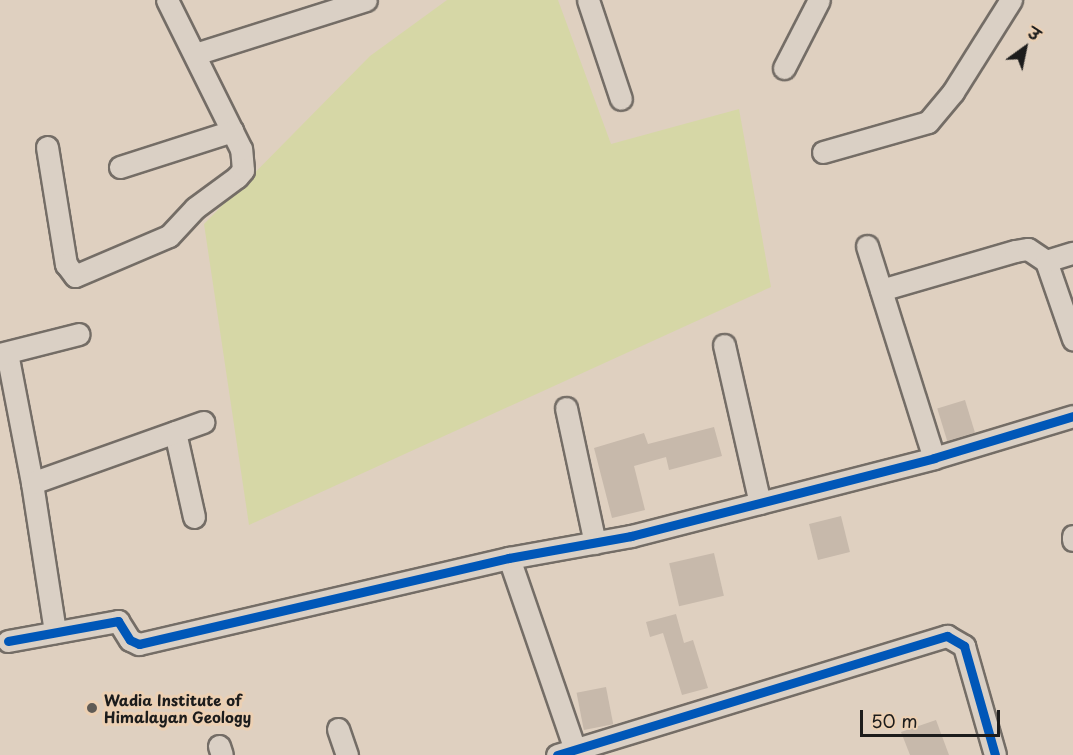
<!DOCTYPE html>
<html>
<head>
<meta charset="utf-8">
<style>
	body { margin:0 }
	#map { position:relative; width:1073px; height:755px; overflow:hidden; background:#dfd0c0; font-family:"Playpen Sans","Playpen Sans Deva",sans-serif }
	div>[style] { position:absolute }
	.green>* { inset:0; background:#d6d7a6 }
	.building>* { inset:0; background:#c7b9ab; transform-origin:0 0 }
	.roads { filter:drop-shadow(2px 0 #746d66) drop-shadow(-2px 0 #746d66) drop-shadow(0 2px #746d66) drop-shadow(0 -2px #746d66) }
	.minor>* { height:21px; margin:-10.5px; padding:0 10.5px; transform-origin:10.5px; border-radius:10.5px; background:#dad0c5 }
	.cycleway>* { height:9px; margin:-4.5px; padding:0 4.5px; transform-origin:4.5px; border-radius:4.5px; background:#0057b8 }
	.dots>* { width:16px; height:16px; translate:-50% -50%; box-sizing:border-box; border:3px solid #ecd0b3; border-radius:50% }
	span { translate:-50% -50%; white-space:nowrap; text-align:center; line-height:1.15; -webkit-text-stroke:6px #ecd0b3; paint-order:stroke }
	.poi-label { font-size:15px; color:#1c1c1c; font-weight:700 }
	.left { translate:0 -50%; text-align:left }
	.north { position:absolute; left:995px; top:18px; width:60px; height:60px; -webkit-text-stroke:4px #ecd0b3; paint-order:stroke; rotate:33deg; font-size:16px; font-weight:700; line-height:24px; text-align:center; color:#1c1c1c }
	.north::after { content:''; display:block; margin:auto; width:21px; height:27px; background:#1c1c1c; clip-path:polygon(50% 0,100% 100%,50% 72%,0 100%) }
	.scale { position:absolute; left:860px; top:710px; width:140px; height:27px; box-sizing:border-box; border:3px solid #1c1c1c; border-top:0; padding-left:8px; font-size:18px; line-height:21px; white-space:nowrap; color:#1c1c1c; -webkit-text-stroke:4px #ecd0b3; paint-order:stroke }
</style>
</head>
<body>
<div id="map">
	<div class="green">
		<i style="clip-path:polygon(447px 0,558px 0,611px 144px,739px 109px,771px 287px,249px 525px,204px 224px,370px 56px)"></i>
	</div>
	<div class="building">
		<i style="left:965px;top:400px;width:34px;height:29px;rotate:73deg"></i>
		<i style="clip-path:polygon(714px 427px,722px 456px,669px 470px,666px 457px,634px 466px,645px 510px,612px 518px,594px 448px,644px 433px,648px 444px)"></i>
		<i style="left:841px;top:516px;width:37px;height:33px;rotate:76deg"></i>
		<i style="left:714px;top:553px;width:44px;height:46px;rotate:77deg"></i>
		<i style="clip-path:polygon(676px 614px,684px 643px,693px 640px,708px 688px,682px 695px,663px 633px,650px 637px,646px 622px)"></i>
		<i style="left:606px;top:687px;width:38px;height:30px;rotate:79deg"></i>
		<i style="clip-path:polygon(936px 720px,949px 755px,910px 755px,901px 732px)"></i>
	</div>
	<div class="roads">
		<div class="minor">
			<i style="left:588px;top:0;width:104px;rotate:71.6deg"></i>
			<i style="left:195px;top:54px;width:179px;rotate:-17.5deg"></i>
			<i style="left:784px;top:68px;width:76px;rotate:-62.8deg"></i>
			<i style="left:47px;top:147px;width:119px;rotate:80.8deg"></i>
			<i style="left:66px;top:264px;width:15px;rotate:53deg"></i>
			<i style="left:75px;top:276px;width:102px;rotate:-23.1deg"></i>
			<i style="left:169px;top:236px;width:38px;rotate:-47deg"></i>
			<i style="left:195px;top:208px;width:52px;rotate:-36.4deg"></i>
			<i style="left:237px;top:177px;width:9px;rotate:-49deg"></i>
			<i style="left:243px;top:170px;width:21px;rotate:-95deg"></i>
			<i style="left:241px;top:149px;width:166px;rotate:-116.4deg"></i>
			<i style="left:823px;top:152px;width:109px;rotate:-15.9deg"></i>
			<i style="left:928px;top:122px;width:39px;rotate:-50deg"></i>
			<i style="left:953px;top:92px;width:109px;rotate:-57.8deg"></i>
			<i style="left:120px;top:167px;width:118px;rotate:-17.8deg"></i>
			<i style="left:867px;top:246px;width:222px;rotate:72.5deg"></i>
			<i style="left:1046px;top:261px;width:83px;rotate:70.9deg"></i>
			<i style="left:881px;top:290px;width:140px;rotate:-16.2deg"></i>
			<i style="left:1015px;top:251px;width:13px;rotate:-9deg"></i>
			<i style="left:1028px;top:249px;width:22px;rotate:34deg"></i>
			<i style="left:1046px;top:261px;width:28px;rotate:-17deg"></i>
			<i style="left:724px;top:345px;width:162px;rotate:77.2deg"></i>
			<i style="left:7px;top:353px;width:132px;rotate:79.1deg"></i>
			<i style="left:32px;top:483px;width:151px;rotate:81.2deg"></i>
			<i style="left:0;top:354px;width:81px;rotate:-14.2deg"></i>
			<i style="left:566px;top:408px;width:138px;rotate:77.9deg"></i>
			<i style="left:175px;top:432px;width:87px;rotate:77.4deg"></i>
			<i style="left:32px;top:483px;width:182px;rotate:-19.6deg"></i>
			<i style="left:1073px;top:536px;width:4px;rotate:90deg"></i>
			<i style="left:509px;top:558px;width:208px;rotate:71deg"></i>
			<i style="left:8px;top:641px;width:112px;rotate:-10.3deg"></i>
			<i style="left:118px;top:621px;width:22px;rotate:58deg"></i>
			<i style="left:130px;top:640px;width:10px;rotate:24deg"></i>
			<i style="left:139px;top:644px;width:380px;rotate:-13.1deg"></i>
			<i style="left:509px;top:558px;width:124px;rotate:-10.2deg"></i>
			<i style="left:631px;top:536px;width:313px;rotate:-14.4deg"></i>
			<i style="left:934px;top:458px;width:145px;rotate:-16.8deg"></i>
			<i style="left:338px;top:729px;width:28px;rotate:71deg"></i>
			<i style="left:219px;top:746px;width:9px;rotate:72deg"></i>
			<i style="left:557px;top:755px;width:408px;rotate:-17deg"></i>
			<i style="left:947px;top:636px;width:20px;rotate:30deg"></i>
			<i style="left:964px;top:646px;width:113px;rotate:74.1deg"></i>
		</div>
	</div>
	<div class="cycleway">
		<i style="left:8px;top:641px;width:112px;rotate:-10.3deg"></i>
		<i style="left:118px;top:621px;width:22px;rotate:58deg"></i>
		<i style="left:130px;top:640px;width:10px;rotate:24deg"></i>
		<i style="left:139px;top:644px;width:380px;rotate:-13.1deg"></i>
		<i style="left:509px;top:558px;width:124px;rotate:-10.2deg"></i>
		<i style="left:631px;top:536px;width:313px;rotate:-14.4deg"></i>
		<i style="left:934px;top:458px;width:145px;rotate:-16.8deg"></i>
		<i style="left:557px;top:755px;width:408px;rotate:-17deg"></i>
		<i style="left:947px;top:636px;width:20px;rotate:30deg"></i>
		<i style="left:964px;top:646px;width:113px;rotate:74.1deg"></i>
	</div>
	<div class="dots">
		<i style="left:92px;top:708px;background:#605b55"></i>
	</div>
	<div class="poi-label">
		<span class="left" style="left:104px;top:708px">Wadia Institute of<br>Himalayan Geology</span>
	</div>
	<div class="north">उ</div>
	<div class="scale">50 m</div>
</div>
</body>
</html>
